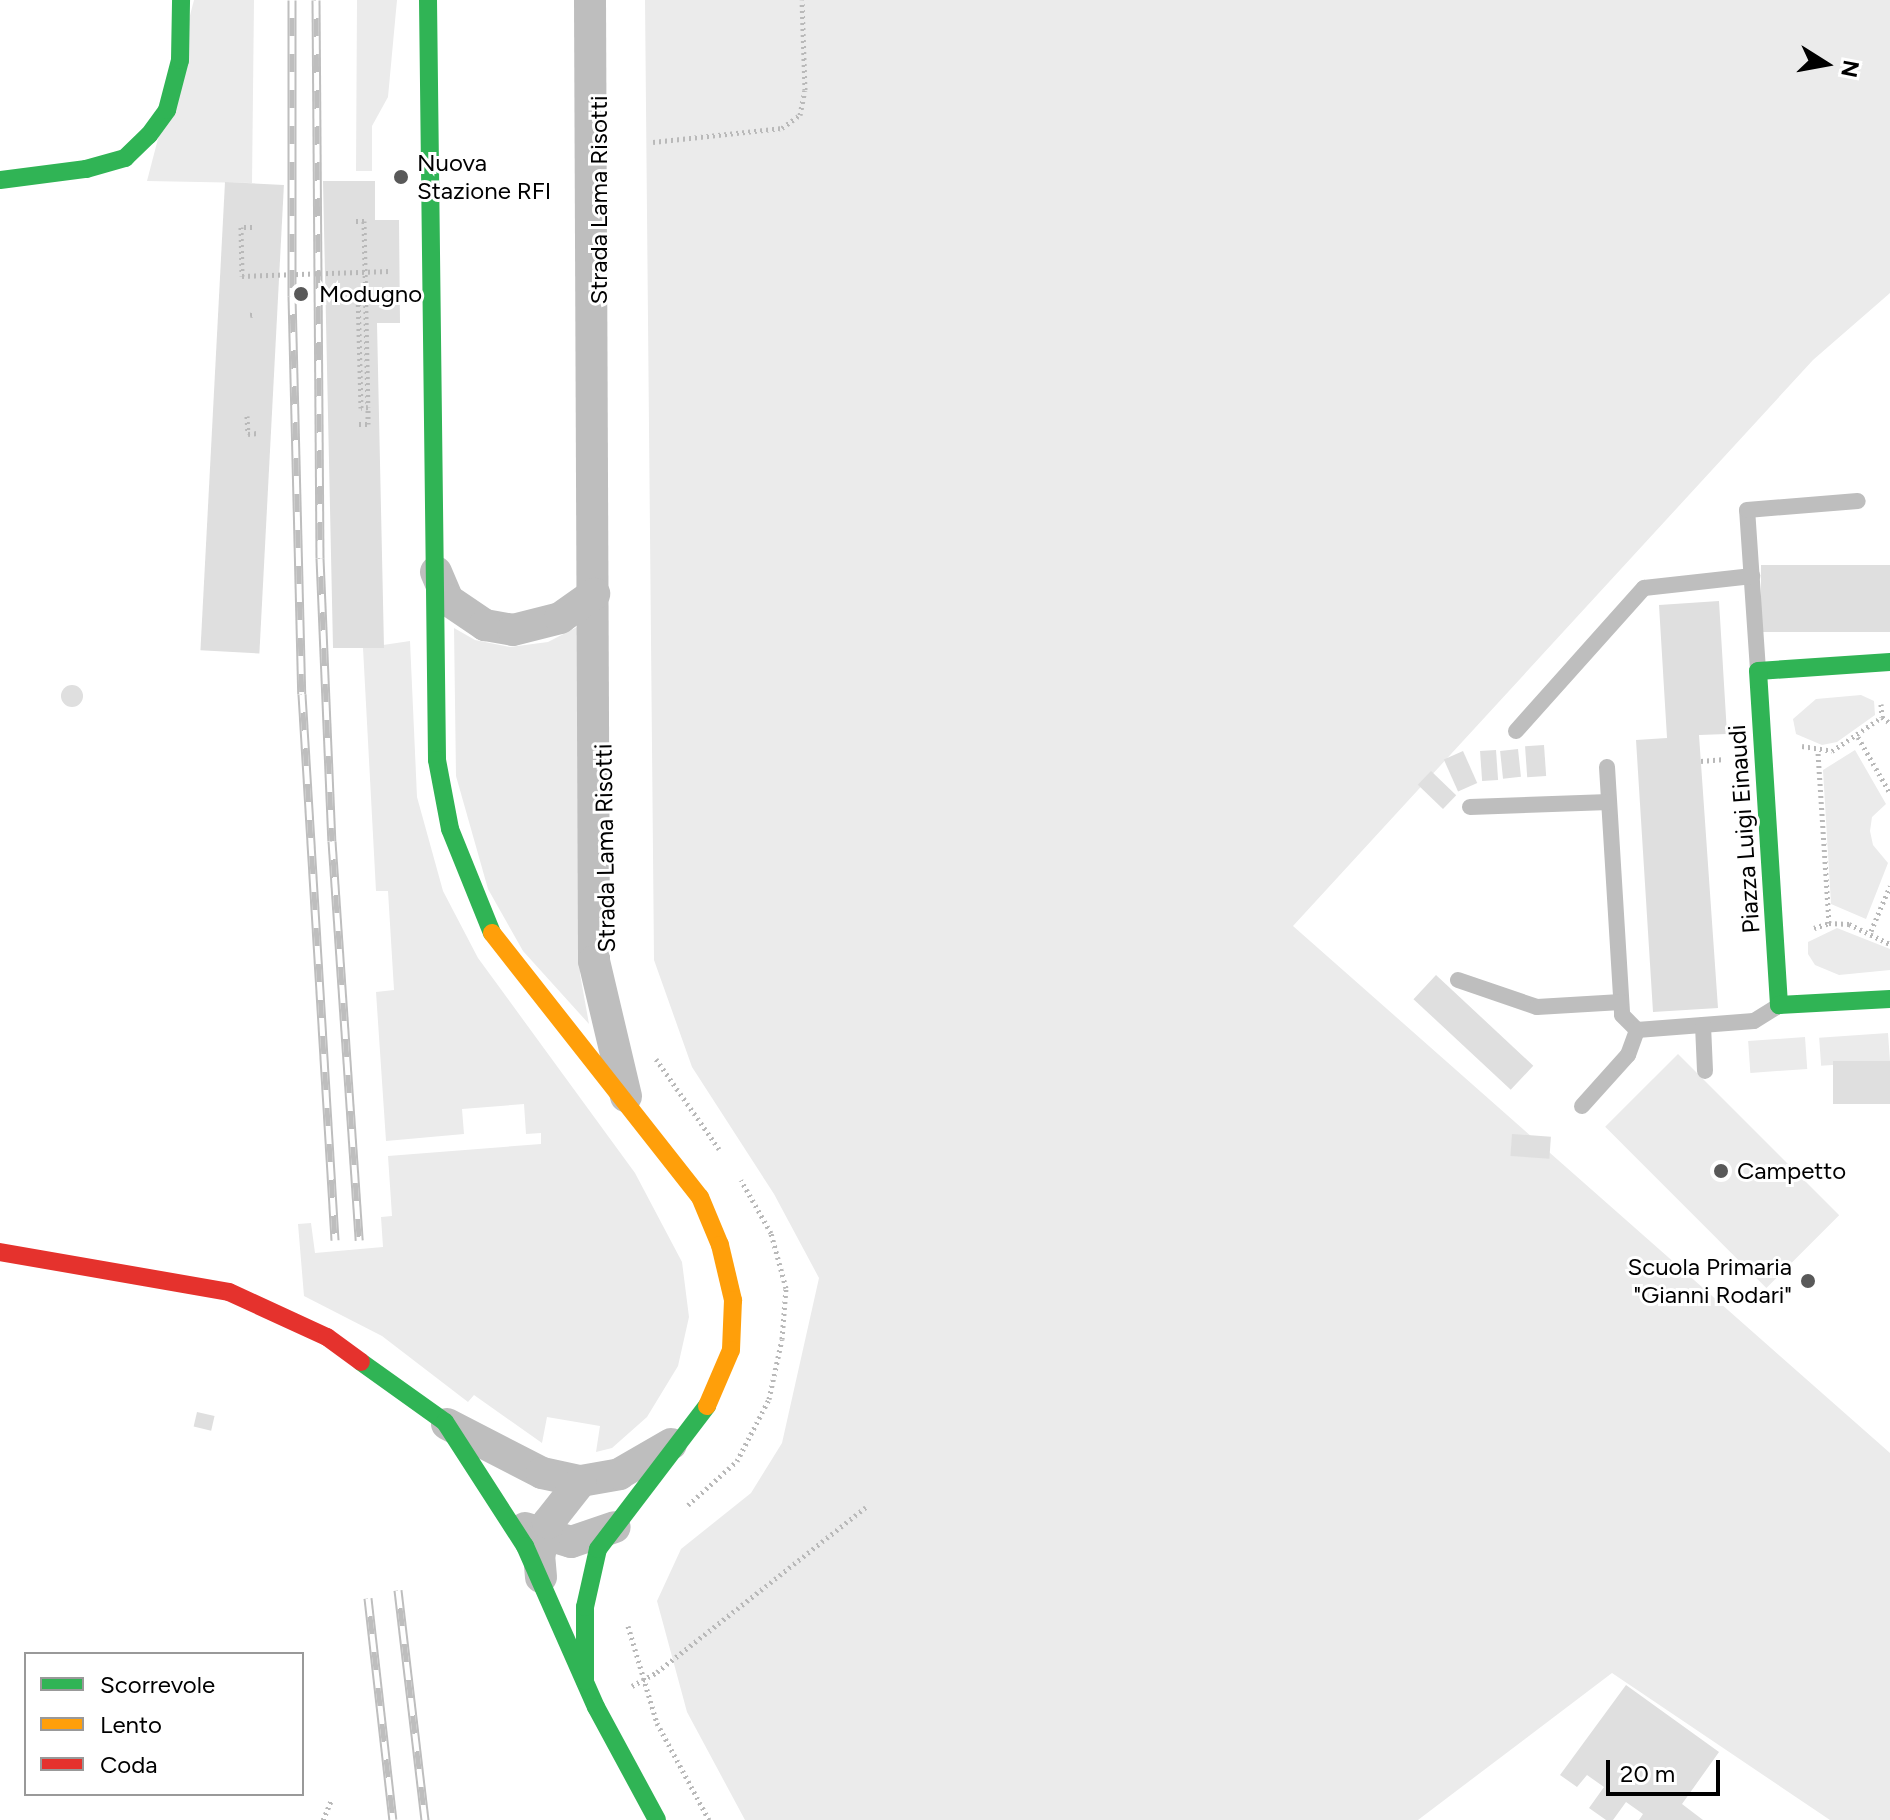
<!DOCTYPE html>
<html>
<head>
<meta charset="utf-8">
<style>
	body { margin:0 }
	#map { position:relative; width:1890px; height:1820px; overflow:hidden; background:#fff; font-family:Figtree,sans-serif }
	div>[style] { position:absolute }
	.green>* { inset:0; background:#ebebeb; transform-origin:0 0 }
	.building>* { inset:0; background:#dfdfdf; transform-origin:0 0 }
	.round { border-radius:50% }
	.path>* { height:5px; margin-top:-2.5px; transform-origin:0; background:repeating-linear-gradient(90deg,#b9b9b9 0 2px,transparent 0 6px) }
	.lane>* { height:16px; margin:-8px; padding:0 8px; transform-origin:8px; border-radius:8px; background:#bebebe }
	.street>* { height:32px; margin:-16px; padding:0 16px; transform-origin:16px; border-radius:16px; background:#bebebe }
	.fast>* { height:18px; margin:-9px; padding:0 9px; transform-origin:9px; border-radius:9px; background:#30b455 }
	.slow>* { height:18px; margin:-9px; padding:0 9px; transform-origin:9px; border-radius:9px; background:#ff9f0a }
	.jam>* { height:18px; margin:-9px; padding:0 9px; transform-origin:9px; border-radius:9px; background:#e5322d }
	.rail>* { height:9px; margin-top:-4.5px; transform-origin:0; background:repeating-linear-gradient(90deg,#fff 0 18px,#bebebe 0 36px); box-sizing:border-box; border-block:2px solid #bebebe }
	.dots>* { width:22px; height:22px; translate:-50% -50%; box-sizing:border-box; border:4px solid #fff; border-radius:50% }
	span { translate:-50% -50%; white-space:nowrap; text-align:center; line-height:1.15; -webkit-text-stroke:6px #fff; paint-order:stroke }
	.poi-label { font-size:24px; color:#000 }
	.left { translate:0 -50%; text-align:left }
	.right { translate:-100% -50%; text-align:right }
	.street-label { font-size:24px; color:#000 }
	.legend { position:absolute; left:24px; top:1652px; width:280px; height:144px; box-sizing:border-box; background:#fff; border:2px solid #999; margin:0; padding:10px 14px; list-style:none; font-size:24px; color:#000 }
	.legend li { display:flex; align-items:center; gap:16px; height:40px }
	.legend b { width:40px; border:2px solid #999 }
	.north { position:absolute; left:1786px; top:24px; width:80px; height:80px; -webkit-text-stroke:6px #fff; paint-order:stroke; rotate:101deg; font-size:22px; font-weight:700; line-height:32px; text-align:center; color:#000 }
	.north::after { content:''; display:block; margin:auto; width:28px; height:36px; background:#000; clip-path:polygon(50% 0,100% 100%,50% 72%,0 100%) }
	.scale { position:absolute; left:1606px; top:1760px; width:114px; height:36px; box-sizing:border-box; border:4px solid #000; border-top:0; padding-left:10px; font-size:24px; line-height:28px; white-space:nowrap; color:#000; -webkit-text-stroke:6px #fff; paint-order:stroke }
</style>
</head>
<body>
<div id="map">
	<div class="green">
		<i style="clip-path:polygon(194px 0,254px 0,252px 183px,147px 181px)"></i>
		<i style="clip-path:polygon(357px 0,397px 0,388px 97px,372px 126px,372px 171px,356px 171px)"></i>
		<i style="clip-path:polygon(645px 0,1890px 0,1890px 293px,1813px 360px,1293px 926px,1890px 1453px,1890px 1820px,1830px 1820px,1612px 1673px,1418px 1820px,745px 1820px,687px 1712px,657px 1601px,681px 1549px,751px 1493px,782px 1443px,819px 1278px,774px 1194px,692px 1067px,654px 960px)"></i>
		<i style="clip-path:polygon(577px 627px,580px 974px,589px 1024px,523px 951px,488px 889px,456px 776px,454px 628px,475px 640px,510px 647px,548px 642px)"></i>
		<i style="clip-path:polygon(410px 641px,417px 797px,443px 891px,478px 958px,635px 1173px,682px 1262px,689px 1317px,678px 1366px,647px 1417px,612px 1448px,596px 1452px,600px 1426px,547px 1417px,542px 1443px,474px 1395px,468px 1402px,382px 1336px,304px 1296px,298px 1224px,311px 1223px,315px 1253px,383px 1247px,381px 1217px,392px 1216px,388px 1156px,541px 1144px,541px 1133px,526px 1134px,524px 1104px,462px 1109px,464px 1134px,386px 1141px,376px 992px,394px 990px,388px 891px,376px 891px,363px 648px)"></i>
		<i style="clip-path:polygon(1861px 695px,1874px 701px,1875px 715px,1837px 742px,1822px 745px,1796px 734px,1793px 719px,1816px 699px)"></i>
		<i style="clip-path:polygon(1855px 750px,1886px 804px,1872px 817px,1870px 831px,1873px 845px,1888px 863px,1866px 919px,1831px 904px,1823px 770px)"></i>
		<i style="clip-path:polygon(1837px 928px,1890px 949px,1890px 970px,1839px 975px,1815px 965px,1808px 954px,1808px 942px)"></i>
		<i style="left:1888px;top:1033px;width:28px;height:69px;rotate:86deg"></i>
		<i style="left:1805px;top:1037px;width:32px;height:57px;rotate:86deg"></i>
		<i style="left:1678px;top:1054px;width:228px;height:103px;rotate:45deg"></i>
	</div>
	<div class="building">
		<i style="clip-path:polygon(323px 181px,375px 181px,375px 220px,399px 220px,400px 323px,377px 323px,384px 648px,333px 648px)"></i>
		<i style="left:225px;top:182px;width:59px;height:469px;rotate:3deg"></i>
		<i style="left:1890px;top:565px;width:67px;height:129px;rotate:90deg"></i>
		<i style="clip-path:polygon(1719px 601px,1727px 734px,1699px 735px,1718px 1008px,1653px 1012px,1636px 740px,1667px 738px,1659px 605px)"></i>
		<i class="round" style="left:61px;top:685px;width:22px;height:22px"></i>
		<i style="left:1544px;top:745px;width:31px;height:19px;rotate:86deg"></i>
		<i style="left:1518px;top:749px;width:28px;height:18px;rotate:84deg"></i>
		<i style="left:1496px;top:750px;width:30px;height:16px;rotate:86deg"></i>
		<i style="left:1463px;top:751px;width:35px;height:21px;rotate:66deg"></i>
		<i style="left:1431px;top:771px;width:35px;height:19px;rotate:44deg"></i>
		<i style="left:1436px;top:975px;width:133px;height:33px;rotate:43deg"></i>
		<i style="left:1890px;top:1061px;width:43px;height:57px;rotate:90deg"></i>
		<i style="left:1512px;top:1134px;width:39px;height:22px;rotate:4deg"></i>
		<i style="left:197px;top:1412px;width:18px;height:15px;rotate:13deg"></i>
		<i style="clip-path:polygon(1626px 1685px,1719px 1752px,1682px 1804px,1703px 1820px,1639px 1820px,1643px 1814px,1626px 1802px,1613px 1820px,1606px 1820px,1589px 1808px,1604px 1787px,1587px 1775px,1577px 1787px,1560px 1775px)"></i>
	</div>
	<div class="path">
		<i style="left:653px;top:142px;width:130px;rotate:-6.2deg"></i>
		<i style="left:782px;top:128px;width:22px;rotate:-36deg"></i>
		<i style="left:800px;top:115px;width:25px;rotate:-79deg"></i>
		<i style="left:805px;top:90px;width:90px;rotate:-91.9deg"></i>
		<i style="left:356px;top:221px;width:8px"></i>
		<i style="left:364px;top:221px;width:186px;rotate:88.8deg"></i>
		<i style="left:368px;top:407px;width:7px;rotate:172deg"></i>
		<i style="left:361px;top:408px;width:112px;rotate:-91.5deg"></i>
		<i style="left:252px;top:227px;width:11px;rotate:180deg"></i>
		<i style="left:241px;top:227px;width:49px;rotate:88.8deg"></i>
		<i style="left:242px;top:276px;width:148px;rotate:-1.9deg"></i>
		<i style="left:250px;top:315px;width:4px;rotate:-14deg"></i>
		<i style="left:247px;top:416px;width:18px;rotate:87deg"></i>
		<i style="left:248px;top:434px;width:9px;rotate:-6deg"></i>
		<i style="left:359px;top:424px;width:9px"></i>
		<i style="left:368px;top:424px;width:17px;rotate:-90deg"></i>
		<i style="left:1881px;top:704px;width:13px;rotate:86deg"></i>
		<i style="left:1882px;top:717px;width:10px;rotate:37deg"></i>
		<i style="left:1858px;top:737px;width:64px;rotate:60.3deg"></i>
		<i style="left:1802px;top:746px;width:30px;rotate:9deg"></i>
		<i style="left:1832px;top:751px;width:60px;rotate:-34.2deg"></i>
		<i style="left:1701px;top:761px;width:21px;rotate:-5deg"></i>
		<i style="left:1829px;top:923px;width:20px;rotate:3deg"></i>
		<i style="left:1849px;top:924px;width:46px;rotate:26deg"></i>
		<i style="left:1814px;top:928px;width:16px;rotate:-18deg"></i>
		<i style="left:1829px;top:923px;width:171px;rotate:-93.7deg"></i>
		<i style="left:1871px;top:931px;width:49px;rotate:-67.1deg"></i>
		<i style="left:656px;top:1059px;width:110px;rotate:55deg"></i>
		<i style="left:688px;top:1505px;width:66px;rotate:-41.9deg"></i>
		<i style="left:737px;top:1461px;width:70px;rotate:-62.7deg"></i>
		<i style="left:769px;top:1399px;width:61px;rotate:-77.8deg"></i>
		<i style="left:782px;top:1339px;width:51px;rotate:-85.5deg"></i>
		<i style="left:786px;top:1288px;width:57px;rotate:-105.3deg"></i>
		<i style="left:771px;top:1233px;width:61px;rotate:-119.5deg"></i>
		<i style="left:628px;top:1626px;width:101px;rotate:73.4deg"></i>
		<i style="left:657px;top:1723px;width:110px;rotate:61.8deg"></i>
		<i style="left:632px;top:1686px;width:29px;rotate:-29deg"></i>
		<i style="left:657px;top:1672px;width:266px;rotate:-38.3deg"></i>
		<i style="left:323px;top:1820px;width:23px;rotate:-67deg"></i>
	</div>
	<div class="lane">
		<i style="left:1758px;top:670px;width:160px;rotate:-93.9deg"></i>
		<i style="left:1747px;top:510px;width:111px;rotate:-4.6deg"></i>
		<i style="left:1516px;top:731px;width:192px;rotate:-48.2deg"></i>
		<i style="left:1644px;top:588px;width:109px;rotate:-6.3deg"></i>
		<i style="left:1607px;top:767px;width:248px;rotate:86.5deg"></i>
		<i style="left:1622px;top:1015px;width:21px;rotate:45deg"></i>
		<i style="left:1637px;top:1030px;width:117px;rotate:-4.4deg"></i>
		<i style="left:1754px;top:1021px;width:28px;rotate:-32deg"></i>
		<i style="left:1470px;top:807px;width:139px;rotate:-2.1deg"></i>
		<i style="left:1458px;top:980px;width:83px;rotate:18.9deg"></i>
		<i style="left:1537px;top:1007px;width:84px;rotate:-3.4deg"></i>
		<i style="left:1703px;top:1025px;width:46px;rotate:87.5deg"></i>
		<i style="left:1582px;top:1106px;width:69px;rotate:-48deg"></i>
		<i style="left:1628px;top:1055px;width:27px;rotate:-70deg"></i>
	</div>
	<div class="street">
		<i style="left:590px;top:0;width:961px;rotate:89.76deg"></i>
		<i style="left:594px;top:961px;width:139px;rotate:76.7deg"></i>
		<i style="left:436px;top:572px;width:30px;rotate:67deg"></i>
		<i style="left:448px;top:600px;width:45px;rotate:34deg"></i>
		<i style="left:485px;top:625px;width:28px;rotate:10deg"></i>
		<i style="left:513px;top:630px;width:49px;rotate:-14.3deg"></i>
		<i style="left:560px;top:618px;width:42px;rotate:-35.2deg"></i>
		<i style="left:447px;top:1424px;width:107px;rotate:27.3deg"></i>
		<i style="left:542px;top:1473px;width:40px;rotate:12deg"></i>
		<i style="left:581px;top:1481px;width:39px;rotate:-10deg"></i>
		<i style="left:619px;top:1474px;width:60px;rotate:-30deg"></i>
		<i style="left:525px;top:1528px;width:48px;rotate:16.9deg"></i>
		<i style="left:571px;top:1542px;width:46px;rotate:-18.8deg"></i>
		<i style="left:541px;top:1577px;width:21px;rotate:-95deg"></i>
		<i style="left:539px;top:1556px;width:34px;rotate:-75deg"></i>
		<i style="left:548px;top:1523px;width:53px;rotate:-51.8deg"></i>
	</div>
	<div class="fast">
		<i style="left:428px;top:0;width:760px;rotate:89.32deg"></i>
		<i style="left:437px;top:760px;width:70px;rotate:79.3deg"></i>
		<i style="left:450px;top:829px;width:112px;rotate:68deg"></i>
		<i style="left:0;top:180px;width:87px;rotate:-7.3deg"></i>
		<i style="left:86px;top:169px;width:41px;rotate:-15.8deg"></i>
		<i style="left:125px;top:158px;width:33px;rotate:-44deg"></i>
		<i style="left:149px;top:135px;width:31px;rotate:-54deg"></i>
		<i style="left:167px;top:110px;width:52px;rotate:-75.4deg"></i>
		<i style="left:180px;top:60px;width:60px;rotate:-89deg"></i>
		<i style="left:1890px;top:662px;width:132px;rotate:176.1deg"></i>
		<i style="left:1758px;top:671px;width:335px;rotate:86.4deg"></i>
		<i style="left:1779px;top:1005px;width:111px;rotate:-3.1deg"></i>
		<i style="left:361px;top:1362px;width:103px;rotate:35.5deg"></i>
		<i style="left:445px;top:1422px;width:148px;rotate:57.2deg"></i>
		<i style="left:525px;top:1546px;width:176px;rotate:66.2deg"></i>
		<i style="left:596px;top:1707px;width:128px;rotate:61.6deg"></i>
		<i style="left:585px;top:1681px;width:74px;rotate:-90deg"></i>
		<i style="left:585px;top:1607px;width:59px;rotate:-77.4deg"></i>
		<i style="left:598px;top:1549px;width:180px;rotate:-52.7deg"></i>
	</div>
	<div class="slow">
		<i style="left:492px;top:933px;width:336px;rotate:51.8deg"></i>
		<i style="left:700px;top:1197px;width:52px;rotate:67.4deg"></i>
		<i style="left:720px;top:1245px;width:57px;rotate:76.7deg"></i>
		<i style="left:733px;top:1300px;width:50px;rotate:92.3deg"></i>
		<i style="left:731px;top:1350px;width:61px;rotate:113.2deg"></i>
	</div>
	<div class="jam">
		<i style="left:0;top:1252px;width:232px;rotate:9.9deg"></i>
		<i style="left:229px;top:1292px;width:108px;rotate:24.7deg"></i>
		<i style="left:327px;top:1337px;width:42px;rotate:36.3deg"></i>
	</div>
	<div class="rail">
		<i style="left:292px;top:0;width:296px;rotate:90deg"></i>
		<i style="left:292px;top:296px;width:398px;rotate:88.6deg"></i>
		<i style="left:302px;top:694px;width:547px;rotate:86.54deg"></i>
		<i style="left:316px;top:0;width:558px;rotate:89.59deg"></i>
		<i style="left:320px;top:558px;width:283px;rotate:87.6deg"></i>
		<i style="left:332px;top:841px;width:400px;rotate:86.1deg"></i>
		<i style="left:398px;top:1590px;width:232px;rotate:83.3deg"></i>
		<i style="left:368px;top:1598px;width:223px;rotate:83.6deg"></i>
	</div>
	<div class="dots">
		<i style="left:401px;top:177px;background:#595959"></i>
		<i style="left:301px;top:294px;background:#595959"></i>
		<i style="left:1721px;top:1171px;background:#595959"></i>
		<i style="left:1808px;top:1281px;background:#595959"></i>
	</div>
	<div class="poi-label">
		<span class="left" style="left:417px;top:177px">Nuova<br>Stazione RFI</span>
		<span class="left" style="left:319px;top:294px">Modugno</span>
		<span class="left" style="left:1737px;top:1171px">Campetto</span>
		<span class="right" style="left:1792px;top:1281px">Scuola Primaria<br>"Gianni Rodari"</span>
	</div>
	<div class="street-label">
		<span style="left:599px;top:200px;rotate:-90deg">Strada Lama Risotti</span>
		<span style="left:1744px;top:829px;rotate:-94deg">Piazza Luigi Einaudi</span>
		<span style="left:605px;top:848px;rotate:-91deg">Strada Lama Risotti</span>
	</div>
	<ul class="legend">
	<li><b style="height:10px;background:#30b455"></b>Scorrevole</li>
	<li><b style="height:10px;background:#ff9f0a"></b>Lento</li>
	<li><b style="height:10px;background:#e5322d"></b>Coda</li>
	</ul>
	<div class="north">N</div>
	<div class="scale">20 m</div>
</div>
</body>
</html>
